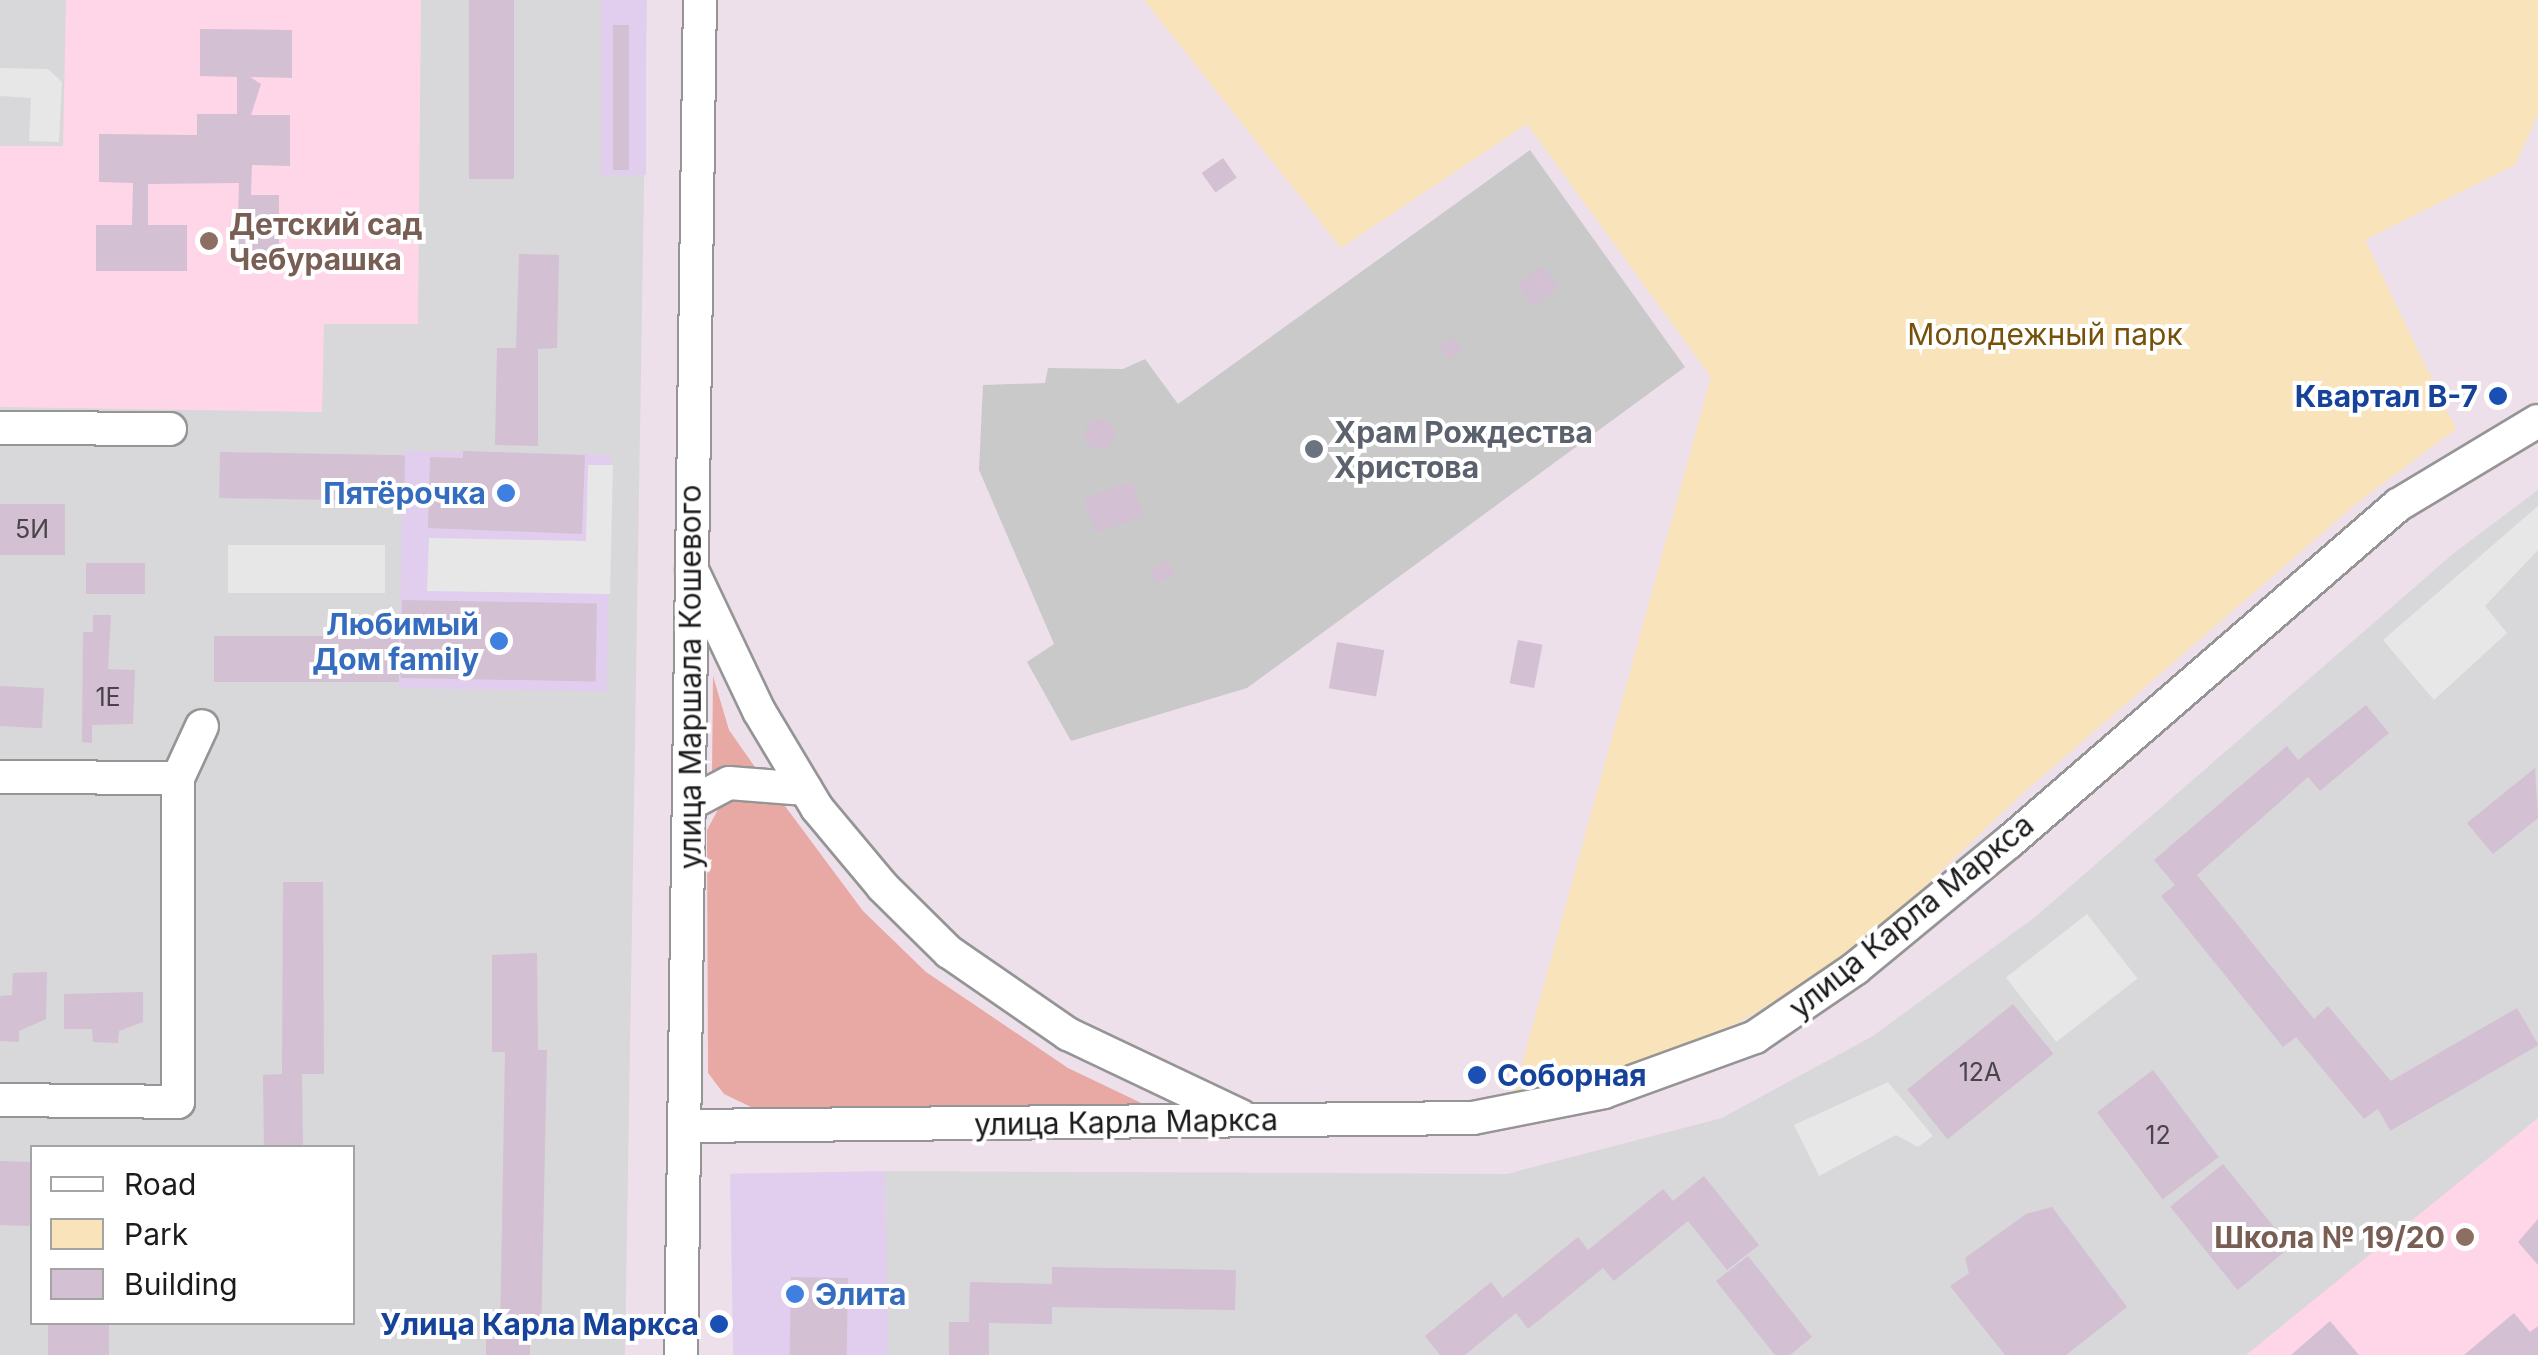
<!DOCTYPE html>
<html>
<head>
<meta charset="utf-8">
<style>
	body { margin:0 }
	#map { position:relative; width:2538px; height:1355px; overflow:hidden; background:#ede0ea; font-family:Inter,sans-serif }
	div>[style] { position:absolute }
	.residential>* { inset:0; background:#d8d7d9 }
	.commercial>* { inset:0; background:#e1ceee; transform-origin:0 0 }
	.education>* { inset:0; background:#ffd6e8 }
	.religious>* { inset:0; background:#c9c9c9 }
	.grass>* { inset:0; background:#e8a9a4 }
	.park>* { inset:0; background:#f9e3ba }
	.parking>* { inset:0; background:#e7e7e7; transform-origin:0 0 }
	.building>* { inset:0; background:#d3c0d3; transform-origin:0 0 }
	.round { border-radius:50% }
	.roads { filter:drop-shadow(2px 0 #959595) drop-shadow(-2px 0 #959595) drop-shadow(0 2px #959595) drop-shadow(0 -2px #959595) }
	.minor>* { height:32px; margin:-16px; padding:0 16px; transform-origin:16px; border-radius:16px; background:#fff }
	.dots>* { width:28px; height:28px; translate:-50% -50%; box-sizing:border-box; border:5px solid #fff; border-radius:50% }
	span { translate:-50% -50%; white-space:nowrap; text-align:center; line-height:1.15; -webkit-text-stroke:8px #fff; paint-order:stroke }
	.number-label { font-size:25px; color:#494449 }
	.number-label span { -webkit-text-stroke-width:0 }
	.education-label { font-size:30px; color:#785e54; font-weight:700 }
	.left { translate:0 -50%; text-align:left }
	.right { translate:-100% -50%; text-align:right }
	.park-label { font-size:30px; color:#77510a }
	.transit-label { font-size:30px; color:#164399; font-weight:700 }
	.worship-label { font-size:30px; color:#5b616d; font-weight:700 }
	.shop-label { font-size:30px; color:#366cbe; font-weight:700 }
	.street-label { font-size:30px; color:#1b1b1b }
	.legend { position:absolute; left:30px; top:1145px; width:325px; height:180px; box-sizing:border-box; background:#fff; border:2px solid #a4a4a4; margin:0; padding:12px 18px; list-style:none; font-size:30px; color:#1b1b1b }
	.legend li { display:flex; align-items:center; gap:20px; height:50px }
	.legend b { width:50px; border:2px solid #a4a4a4 }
</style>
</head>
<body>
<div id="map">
	<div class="residential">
		<i style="clip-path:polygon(evenodd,0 0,647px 0,625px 1355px,0 1355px,0 0,32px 1148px,352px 1148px,352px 1322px,32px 1322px,32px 1148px)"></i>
		<i style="clip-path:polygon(2538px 490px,2538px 1355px,887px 1355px,885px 1171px,1507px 1174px,1722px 1118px,1873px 1036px,2035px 917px,2454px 553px)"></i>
	</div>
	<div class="commercial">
		<i style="left:601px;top:0;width:45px;height:175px"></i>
		<i style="left:403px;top:451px;width:208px;height:237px;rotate:1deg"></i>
		<i style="left:885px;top:1171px;width:184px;height:155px;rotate:89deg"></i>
	</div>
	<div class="education">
		<i style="clip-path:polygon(66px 0,421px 0,418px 324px,324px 324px,322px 412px,0 407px,0 146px,63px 146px)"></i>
		<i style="clip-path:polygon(2538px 1118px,2538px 1355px,2246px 1355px)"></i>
	</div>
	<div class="religious">
		<i style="clip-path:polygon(1530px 150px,1685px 367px,1247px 688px,1071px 741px,1027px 662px,1054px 644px,979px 470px,983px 385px,1045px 383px,1048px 368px,1123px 369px,1145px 359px,1178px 404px)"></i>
	</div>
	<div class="grass">
		<i style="clip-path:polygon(713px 676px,729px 730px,757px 770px,712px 776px)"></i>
		<i style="clip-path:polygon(749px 797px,782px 802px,863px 911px,926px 972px,1068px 1068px,1156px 1110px,751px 1107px,724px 1094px,708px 1073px,707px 830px,721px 804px)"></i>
	</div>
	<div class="park">
		<i style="clip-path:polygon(1144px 0,2538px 0,2538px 114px,2515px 165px,2365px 240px,2456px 429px,2357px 503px,2022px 794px,1885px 924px,1806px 984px,1667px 1063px,1513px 1097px,1711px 377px,1527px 124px,1341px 248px)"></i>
	</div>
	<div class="parking">
		<i style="clip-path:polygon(0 68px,48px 69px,62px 82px,59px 142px,29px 141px,31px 98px,0 96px)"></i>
		<i style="clip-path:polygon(588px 465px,613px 465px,610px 594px,427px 591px,429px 538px,586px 541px)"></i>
		<i style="clip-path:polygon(2538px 506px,2538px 550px,2485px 606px,2507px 633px,2434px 700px,2383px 640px)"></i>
		<i style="left:228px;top:545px;width:157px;height:48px"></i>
		<i style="left:2087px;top:914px;width:82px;height:103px;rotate:52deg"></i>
		<i style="clip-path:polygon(1888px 1082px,1933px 1136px,1918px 1147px,1896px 1135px,1819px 1176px,1794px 1125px)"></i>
	</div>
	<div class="building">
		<i style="left:469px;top:0;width:45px;height:179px"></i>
		<i style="left:613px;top:25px;width:16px;height:145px"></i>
		<i style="clip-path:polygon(200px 29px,292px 30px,292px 78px,250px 77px,261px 84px,251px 115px,290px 115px,290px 166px,252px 165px,251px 195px,279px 195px,279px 251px,237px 250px,239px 183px,148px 184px,148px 225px,187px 225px,187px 271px,96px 271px,96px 225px,132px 225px,133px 183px,99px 182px,99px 134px,197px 135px,197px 114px,237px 114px,237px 77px,200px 76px)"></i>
		<i style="left:1223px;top:158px;width:24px;height:26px;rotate:55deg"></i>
		<i style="clip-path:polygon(519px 254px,559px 255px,557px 348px,538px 349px,538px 446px,495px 445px,497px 348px,516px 348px)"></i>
		<i style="left:1543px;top:266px;width:27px;height:32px;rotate:54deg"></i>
		<i style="left:1453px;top:337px;width:15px;height:17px;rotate:53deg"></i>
		<i class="round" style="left:1085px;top:419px;width:30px;height:30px"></i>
		<i style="clip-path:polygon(463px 451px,585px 455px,582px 534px,428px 528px,430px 457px,463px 458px)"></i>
		<i style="left:220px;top:452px;width:185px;height:46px;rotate:1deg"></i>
		<i style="left:1132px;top:482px;width:36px;height:51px;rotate:71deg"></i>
		<i style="left:0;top:504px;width:65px;height:51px"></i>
		<i style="left:1167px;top:560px;width:15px;height:21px;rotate:58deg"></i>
		<i style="left:86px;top:563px;width:59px;height:31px"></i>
		<i style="left:402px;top:600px;width:195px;height:78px;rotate:1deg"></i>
		<i style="clip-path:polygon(93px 615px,111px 615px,108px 669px,135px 670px,133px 724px,92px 725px,92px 743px,82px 742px,83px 632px,93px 632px)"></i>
		<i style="left:214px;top:636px;width:185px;height:46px"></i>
		<i style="left:1518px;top:640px;width:25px;height:44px;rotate:11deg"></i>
		<i style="left:1337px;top:642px;width:48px;height:47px;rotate:10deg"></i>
		<i style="left:0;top:686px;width:44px;height:40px;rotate:3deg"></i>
		<i style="clip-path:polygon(2366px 705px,2389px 733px,2320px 791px,2308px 777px,2197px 875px,2314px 1019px,2328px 1006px,2400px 1092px,2364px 1119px,2296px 1037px,2283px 1047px,2161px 896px,2175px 885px,2154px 860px,2287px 746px,2298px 760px)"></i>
		<i style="clip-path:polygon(2535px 768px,2538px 818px,2493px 854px,2467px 823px)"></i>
		<i style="clip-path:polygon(283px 882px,323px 882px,324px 1074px,302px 1074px,303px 1148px,264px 1148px,263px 1075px,282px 1074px)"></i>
		<i style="clip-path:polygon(537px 953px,538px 1050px,547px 1050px,541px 1339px,530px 1339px,530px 1355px,486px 1355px,486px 1338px,500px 1339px,505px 1052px,492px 1052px,492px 955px)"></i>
		<i style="clip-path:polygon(47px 972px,46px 1019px,19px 1031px,19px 1042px,0 1041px,0 996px,12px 995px,13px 973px)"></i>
		<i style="clip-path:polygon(143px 992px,143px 1022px,119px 1031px,118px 1043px,93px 1042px,92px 1029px,64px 1029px,64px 994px)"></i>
		<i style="left:2013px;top:1004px;width:64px;height:136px;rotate:51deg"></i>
		<i style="left:2517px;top:1008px;width:43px;height:171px;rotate:60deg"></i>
		<i style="left:2153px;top:1070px;width:109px;height:70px;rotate:53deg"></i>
		<i style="left:0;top:1161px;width:32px;height:64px;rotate:2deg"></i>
		<i style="left:2223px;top:1164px;width:107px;height:68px;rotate:51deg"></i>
		<i style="clip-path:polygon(1704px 1176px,1759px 1245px,1727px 1270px,1688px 1221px,1614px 1281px,1603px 1268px,1528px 1329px,1516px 1313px,1465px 1355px,1440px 1355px,1425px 1336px,1491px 1282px,1503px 1298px,1578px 1237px,1588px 1250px,1663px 1189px,1673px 1201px)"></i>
		<i style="clip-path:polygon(2052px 1207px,2127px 1307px,2066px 1355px,2005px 1355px,1950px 1286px,1969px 1273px,1965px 1258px,2026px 1214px)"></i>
		<i style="clip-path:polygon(2538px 1219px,2538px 1265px,2518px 1242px)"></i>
		<i style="clip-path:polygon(1748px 1256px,1812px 1337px,1790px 1355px,1775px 1355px,1716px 1281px)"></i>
		<i style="clip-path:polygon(1052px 1267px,1236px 1270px,1235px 1310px,1052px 1307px,1052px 1324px,989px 1323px,989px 1355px,949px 1355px,949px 1322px,969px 1322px,970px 1282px,1052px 1284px)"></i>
		<i style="left:791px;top:1277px;width:57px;height:78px;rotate:1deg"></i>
		<i style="clip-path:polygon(2514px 1313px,2530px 1332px,2538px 1326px,2538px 1355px,2464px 1355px)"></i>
		<i style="clip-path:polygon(2330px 1321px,2359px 1355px,2291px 1355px)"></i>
		<i style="left:48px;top:1322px;width:61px;height:33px"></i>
	</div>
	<div class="roads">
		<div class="minor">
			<i style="left:0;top:428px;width:170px;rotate:0.3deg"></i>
			<i style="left:692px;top:570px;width:156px;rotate:64.6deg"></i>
			<i style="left:759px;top:711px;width:113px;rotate:59.1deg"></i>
			<i style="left:817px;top:808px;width:103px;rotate:50.1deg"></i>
			<i style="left:883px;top:887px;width:93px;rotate:44.6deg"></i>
			<i style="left:949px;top:952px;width:145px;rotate:34.6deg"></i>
			<i style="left:1068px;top:1034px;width:191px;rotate:25.4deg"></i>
			<i style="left:0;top:777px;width:178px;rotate:0.3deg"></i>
			<i style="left:691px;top:803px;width:43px;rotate:-27.8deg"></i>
			<i style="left:729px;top:783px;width:77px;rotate:4.5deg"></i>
			<i style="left:0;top:1100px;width:178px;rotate:0.6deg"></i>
			<i style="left:178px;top:1102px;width:324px;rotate:-90deg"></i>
			<i style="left:178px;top:778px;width:57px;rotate:-65.2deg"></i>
			<i style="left:685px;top:1126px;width:788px;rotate:-0.58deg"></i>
			<i style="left:1473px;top:1118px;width:134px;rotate:-11.2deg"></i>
			<i style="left:1604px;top:1092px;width:161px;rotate:-20deg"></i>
			<i style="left:1755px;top:1037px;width:122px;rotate:-34.3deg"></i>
			<i style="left:1856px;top:968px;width:198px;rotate:-39.5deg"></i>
			<i style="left:2009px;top:842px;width:515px;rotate:-40.9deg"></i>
			<i style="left:2398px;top:505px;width:163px;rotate:-31deg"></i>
			<i style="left:681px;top:1355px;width:1355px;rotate:-89.2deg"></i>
		</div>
	</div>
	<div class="dots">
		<i style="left:209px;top:241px;background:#8d6e63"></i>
		<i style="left:2498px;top:396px;background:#1a4fb4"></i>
		<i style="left:1314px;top:449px;background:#6b7280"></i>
		<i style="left:506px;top:493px;background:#3f7fe0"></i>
		<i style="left:499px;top:641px;background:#3f7fe0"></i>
		<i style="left:1477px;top:1075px;background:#1a4fb4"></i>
		<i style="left:2465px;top:1237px;background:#8d6e63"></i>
		<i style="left:795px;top:1294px;background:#3f7fe0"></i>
		<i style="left:719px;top:1324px;background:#1a4fb4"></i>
	</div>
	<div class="number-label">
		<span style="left:32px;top:529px">5И</span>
		<span style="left:108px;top:697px">1Е</span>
		<span style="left:1980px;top:1072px">12А</span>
		<span style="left:2158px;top:1135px">12</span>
	</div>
	<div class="education-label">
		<span class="left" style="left:229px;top:241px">Детский сад<br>Чебурашка</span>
		<span class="right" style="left:2445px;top:1237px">Школа № 19/20</span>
	</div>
	<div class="park-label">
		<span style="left:2045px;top:334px">Молодежный парк</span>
	</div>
	<div class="transit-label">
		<span class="right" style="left:2478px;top:396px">Квартал В-7</span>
		<span class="left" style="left:1497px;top:1075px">Соборная</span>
		<span class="right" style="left:699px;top:1324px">Улица Карла Маркса</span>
	</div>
	<div class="worship-label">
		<span class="left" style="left:1334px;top:449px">Храм Рождества<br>Христова</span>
	</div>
	<div class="shop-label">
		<span class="right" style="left:486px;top:493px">Пятёрочка</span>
		<span class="right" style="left:479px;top:641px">Любимый<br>Дом family</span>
		<span class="left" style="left:815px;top:1294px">Элита</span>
	</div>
	<div class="street-label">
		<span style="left:690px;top:677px;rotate:-90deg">улица Маршала Кошевого</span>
		<span style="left:1911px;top:916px;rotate:-39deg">улица Карла Маркса</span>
		<span style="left:1126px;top:1122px;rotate:-1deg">улица Карла Маркса</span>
	</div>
	<ul class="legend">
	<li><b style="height:12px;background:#fff"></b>Road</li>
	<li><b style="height:28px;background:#f9e3ba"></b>Park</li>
	<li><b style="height:28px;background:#d3c0d3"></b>Building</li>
	</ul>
</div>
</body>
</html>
